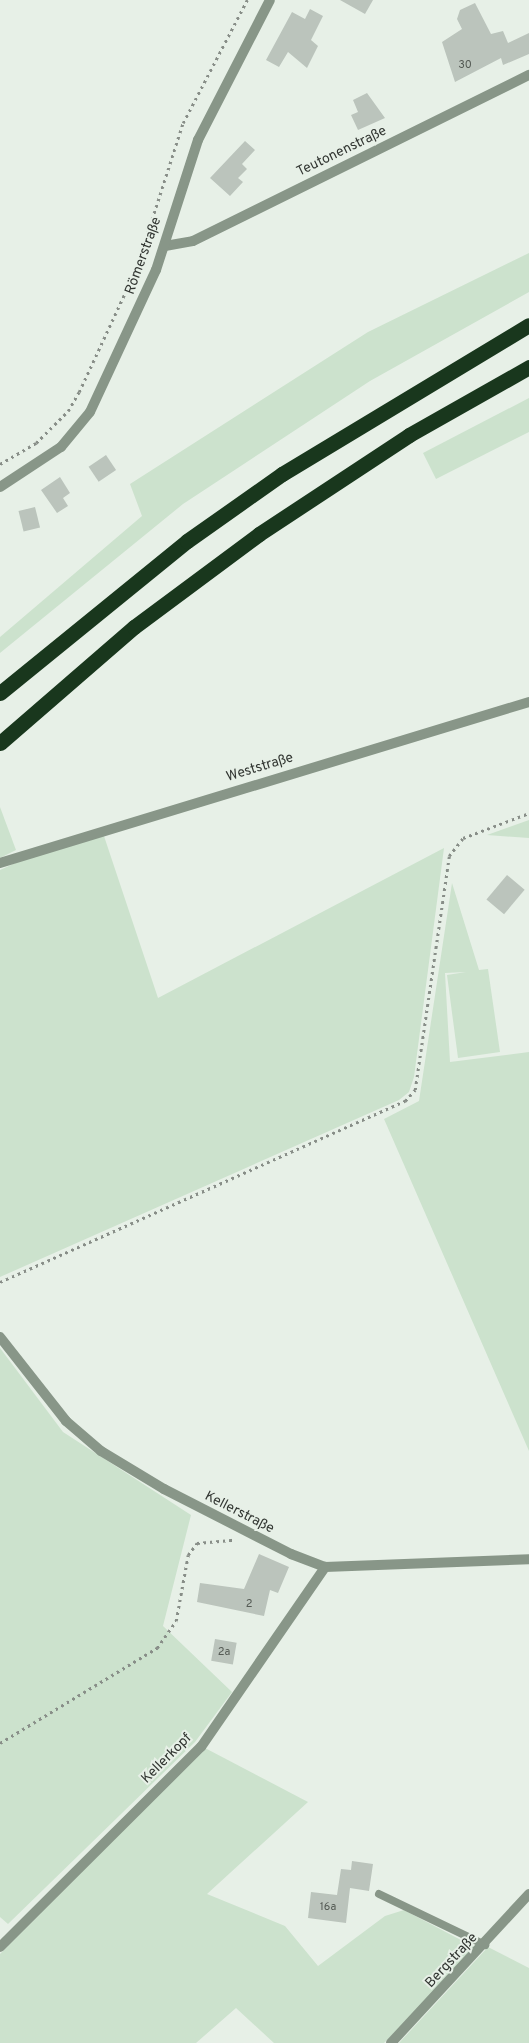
<!DOCTYPE html>
<html>
<head>
<meta charset="utf-8">
<style>
	body { margin:0 }
	#map { position:relative; width:529px; height:2043px; overflow:hidden; background:#e7f0e7; font-family:Overpass,sans-serif }
	div>[style] { position:absolute }
	.green>* { inset:0; background:#cce2cd }
	.building>* { inset:0; background:#bbc4bc; transform-origin:0 0 }
	.path>* { height:2.5px; margin-top:-1.25px; transform-origin:0; background:repeating-linear-gradient(90deg,#888e88 0 2.5px,transparent 0 6.5px) }
	.service>* { height:8px; margin:-4px; padding:0 4px; transform-origin:4px; border-radius:4px; background:#889688 }
	.minor>* { height:10px; margin:-5px; padding:0 5px; transform-origin:5px; border-radius:5px; background:#889688 }
	.tertiary>* { height:10px; margin:-5px; padding:0 5px; transform-origin:5px; border-radius:5px; background:#889688 }
	.motorway>* { height:15px; margin:-7.5px; padding:0 7.5px; transform-origin:7.5px; border-radius:7.5px; background:#19371d }
	span { translate:-50% -50%; white-space:nowrap; text-align:center; line-height:1.15; -webkit-text-stroke:4px #e7f0e7; paint-order:stroke }
	.number-label { font-size:11px; color:#545a54 }
	.number-label span { -webkit-text-stroke-width:0 }
	.street-label { font-size:14px; color:#323632 }
</style>
</head>
<body>
<div id="map">
	<div class="green">
		<i style="clip-path:polygon(529px 253px,529px 292px,370px 381px,183px 504px,0 653px,0 637px,142px 516px,130px 484px,368px 332px)"></i>
		<i style="clip-path:polygon(529px 398px,529px 432px,436px 479px,423px 453px)"></i>
		<i style="clip-path:polygon(0 807px,16px 850px,0 858px)"></i>
		<i style="clip-path:polygon(529px 820px,529px 838px,487px 835px)"></i>
		<i style="clip-path:polygon(104px 836px,158px 998px,444px 848px,414px 1077px,409px 1092px,399px 1100px,0 1277px,0 870px,31px 856px)"></i>
		<i style="clip-path:polygon(452px 883px,479px 970px,488px 969px,500px 1052px,458px 1058px,447px 975px,466px 972px,445px 973px,450px 1062px,529px 1052px,529px 1451px,384px 1119px,419px 1101px)"></i>
		<i style="clip-path:polygon(0 1348px,63px 1432px,191px 1515px,163px 1626px,232px 1692px,195px 1742px,8px 1924px,0 1917px)"></i>
		<i style="clip-path:polygon(205px 1748px,308px 1802px,207px 1894px,285px 1926px,318px 1966px,385px 1916px,404px 1910px,478px 1949px,384px 2043px,274px 2043px,236px 2008px,196px 2043px,0 2043px,0 1954px)"></i>
		<i style="clip-path:polygon(488px 1947px,529px 1968px,529px 2043px,399px 2043px)"></i>
	</div>
	<div class="building">
		<i style="clip-path:polygon(340px 0,373px 0,365px 14px)"></i>
		<i style="clip-path:polygon(475px 3px,491px 34px,503px 31px,508px 43px,529px 33px,529px 54px,503px 65px,501px 58px,455px 82px,442px 42px,462px 29px,457px 19px,460px 10px)"></i>
		<i style="clip-path:polygon(310px 9px,323px 16px,311px 40px,318px 46px,307px 68px,288px 52px,279px 67px,266px 60px,292px 12px,305px 19px)"></i>
		<i style="clip-path:polygon(367px 93px,385px 118px,358px 130px,351px 115px,358px 112px,353px 100px)"></i>
		<i style="clip-path:polygon(245px 141px,255px 150px,242px 164px,247px 169px,238px 178px,243px 182px,230px 196px,210px 178px)"></i>
		<i style="left:106px;top:455px;width:18px;height:21px;rotate:56deg"></i>
		<i style="clip-path:polygon(60px 477px,70px 493px,63px 498px,68px 506px,57px 513px,41px 490px)"></i>
		<i style="left:35px;top:507px;width:21px;height:17px;rotate:76deg"></i>
		<i style="left:507px;top:875px;width:23px;height:32px;rotate:40deg"></i>
		<i style="clip-path:polygon(259px 1554px,289px 1567px,278px 1593px,270px 1590px,264px 1616px,197px 1602px,200px 1583px,244px 1589px)"></i>
		<i style="left:215px;top:1639px;width:22px;height:22px;rotate:10deg"></i>
		<i style="clip-path:polygon(352px 1861px,373px 1864px,369px 1891px,350px 1888px,346px 1923px,308px 1918px,311px 1892px,337px 1895px,341px 1869px,351px 1870px)"></i>
	</div>
	<div class="path">
		<i style="left:0;top:464px;width:42px;rotate:-30.3deg"></i>
		<i style="left:36px;top:443px;width:45px;rotate:-45deg"></i>
		<i style="left:68px;top:411px;width:22px;rotate:-60deg"></i>
		<i style="left:79px;top:392px;width:136px;rotate:-65.1deg"></i>
		<i style="left:136px;top:269px;width:153px;rotate:-72.2deg"></i>
		<i style="left:183px;top:123px;width:139px;rotate:-62.5deg"></i>
		<i style="left:0;top:1282px;width:444px;rotate:-24.1deg"></i>
		<i style="left:405px;top:1101px;width:15px;rotate:-48deg"></i>
		<i style="left:415px;top:1090px;width:236px;rotate:-81.7deg"></i>
		<i style="left:449px;top:856px;width:23px;rotate:-52deg"></i>
		<i style="left:463px;top:838px;width:71px;rotate:-20.7deg"></i>
		<i style="left:0;top:1743px;width:184px;rotate:-31.2deg"></i>
		<i style="left:157px;top:1648px;width:33px;rotate:-55deg"></i>
		<i style="left:176px;top:1621px;width:67px;rotate:-79.7deg"></i>
		<i style="left:188px;top:1555px;width:15px;rotate:-53deg"></i>
		<i style="left:197px;top:1543px;width:37px;rotate:-5deg"></i>
	</div>
	<div class="service">
		<i style="left:379px;top:1894px;width:118px;rotate:25.7deg"></i>
	</div>
	<div class="minor">
		<i style="left:165px;top:246px;width:28px;rotate:-10deg"></i>
		<i style="left:193px;top:241px;width:375px;rotate:-26.3deg"></i>
		<i style="left:0;top:863px;width:553px;rotate:-16.93deg"></i>
		<i style="left:0;top:1337px;width:107px;rotate:51.8deg"></i>
		<i style="left:66px;top:1421px;width:46px;rotate:40.6deg"></i>
		<i style="left:101px;top:1451px;width:74px;rotate:31.1deg"></i>
		<i style="left:164px;top:1489px;width:143px;rotate:27.1deg"></i>
		<i style="left:291px;top:1554px;width:36px;rotate:21deg"></i>
		<i style="left:325px;top:1567px;width:204px;rotate:-2.2deg"></i>
		<i style="left:0;top:1947px;width:284px;rotate:-44.9deg"></i>
		<i style="left:201px;top:1747px;width:219px;rotate:-55.4deg"></i>
		<i style="left:391px;top:2043px;width:203px;rotate:-47.2deg"></i>
	</div>
	<div class="tertiary">
		<i style="left:0;top:487px;width:73px;rotate:-33.3deg"></i>
		<i style="left:61px;top:447px;width:45px;rotate:-50.4deg"></i>
		<i style="left:90px;top:412px;width:157px;rotate:-65.1deg"></i>
		<i style="left:156px;top:270px;width:137px;rotate:-72.1deg"></i>
		<i style="left:198px;top:140px;width:157px;rotate:-62.8deg"></i>
	</div>
	<div class="motorway">
		<i style="left:0;top:693px;width:241px;rotate:-39.1deg"></i>
		<i style="left:187px;top:541px;width:116px;rotate:-35.2deg"></i>
		<i style="left:282px;top:474px;width:288px;rotate:-31.1deg"></i>
		<i style="left:0;top:743px;width:177px;rotate:-40.9deg"></i>
		<i style="left:134px;top:627px;width:156px;rotate:-36.6deg"></i>
		<i style="left:259px;top:534px;width:180px;rotate:-33.4deg"></i>
		<i style="left:409px;top:435px;width:138px;rotate:-29.5deg"></i>
	</div>
	<div class="number-label">
		<span style="left:465px;top:65px">30</span>
		<span style="left:249px;top:1604px">2</span>
		<span style="left:224px;top:1652px">2a</span>
		<span style="left:328px;top:1907px">16a</span>
	</div>
	<div class="street-label">
		<span style="left:342px;top:152px;rotate:-26deg">Teutonenstraße</span>
		<span style="left:144px;top:256px;rotate:-70deg">Römerstraße</span>
		<span style="left:260px;top:768px;rotate:-17deg">Weststraße</span>
		<span style="left:239px;top:1513px;rotate:27deg">Kellerstraße</span>
		<span style="left:167px;top:1759px;rotate:-45deg">Kellerkopf</span>
		<span style="left:452px;top:1961px;rotate:-47deg">Bergstraße</span>
	</div>
</div>
</body>
</html>
